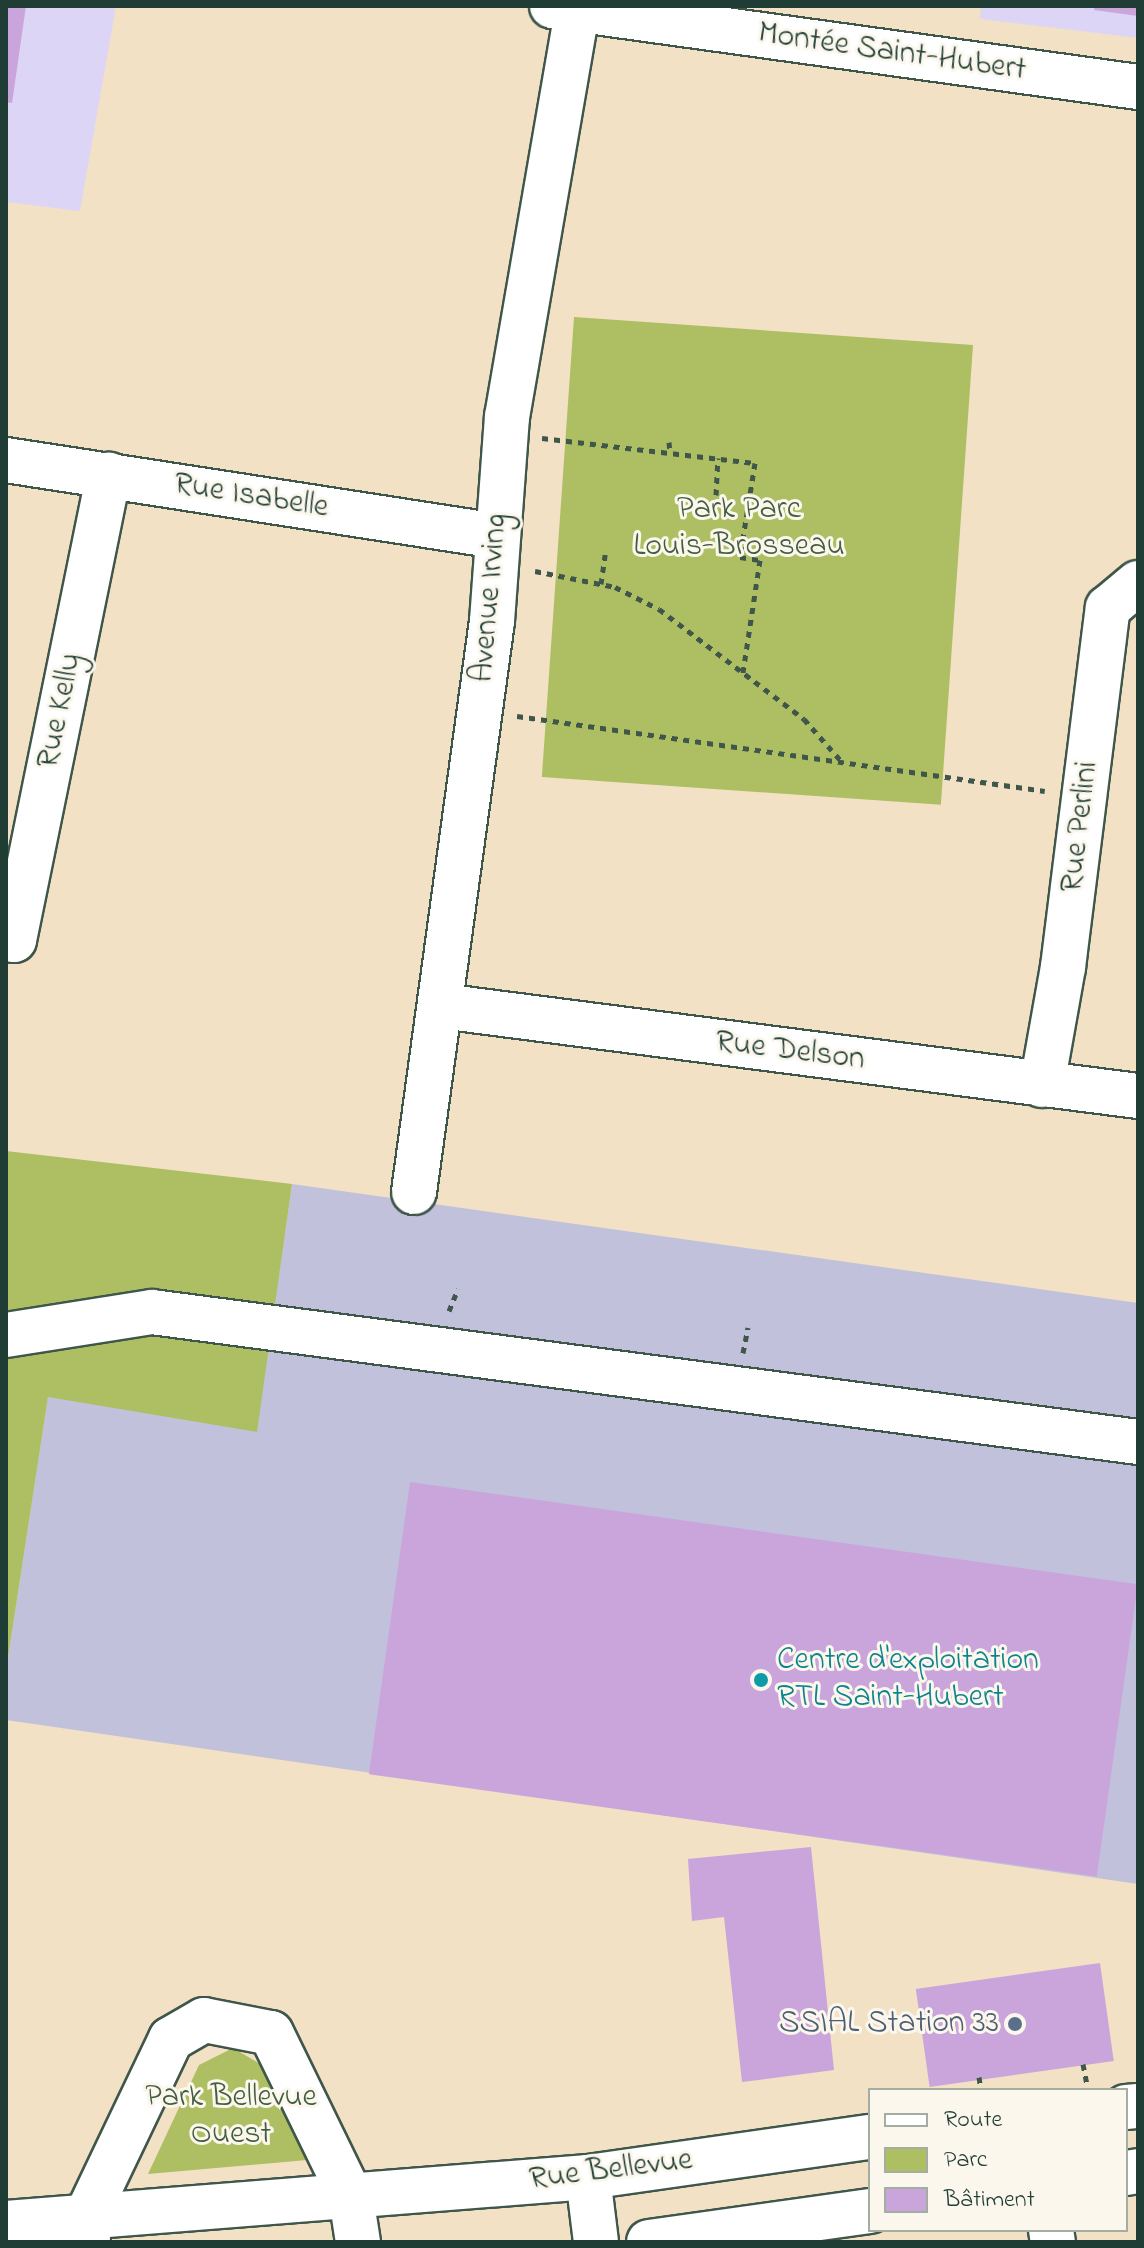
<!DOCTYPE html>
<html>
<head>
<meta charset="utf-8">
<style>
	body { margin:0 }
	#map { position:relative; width:1144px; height:2248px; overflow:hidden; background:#f3e1c5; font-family:"Indie Flower",sans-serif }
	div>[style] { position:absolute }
	.built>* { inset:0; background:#ddd5f6 }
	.industrial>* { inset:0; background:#c2c1dc }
	.green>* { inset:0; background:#adbf62; transform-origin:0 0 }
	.building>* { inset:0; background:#c9a5db; transform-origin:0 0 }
	.path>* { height:5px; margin-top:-2.5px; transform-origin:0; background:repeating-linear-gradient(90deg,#3f564a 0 6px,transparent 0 12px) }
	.roads { filter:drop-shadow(2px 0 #3f564a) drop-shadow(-2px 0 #3f564a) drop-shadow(0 2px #3f564a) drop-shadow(0 -2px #3f564a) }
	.minor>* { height:44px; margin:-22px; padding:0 22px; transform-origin:22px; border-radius:22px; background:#fff }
	.dots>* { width:22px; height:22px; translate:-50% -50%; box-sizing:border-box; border:4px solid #fbf7ec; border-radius:50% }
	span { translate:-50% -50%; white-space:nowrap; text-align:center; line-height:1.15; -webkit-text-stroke:6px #fbf7ec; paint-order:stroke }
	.street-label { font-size:32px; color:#1f3d34 }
	.park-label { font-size:32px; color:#425e40 }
	.culture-label { font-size:32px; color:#0d838f }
	.left { translate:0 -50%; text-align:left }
	.service-label { font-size:32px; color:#4e5e75 }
	.right { translate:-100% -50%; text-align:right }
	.frame { position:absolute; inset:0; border:8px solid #1f3d34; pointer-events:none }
	.legend { position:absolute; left:868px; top:2088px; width:260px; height:144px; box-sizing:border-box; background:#fbf7ec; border:2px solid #a3ada2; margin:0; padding:10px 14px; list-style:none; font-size:24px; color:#1f3d34 }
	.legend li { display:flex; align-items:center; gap:16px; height:40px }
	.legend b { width:40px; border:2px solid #a3ada2 }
</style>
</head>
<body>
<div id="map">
	<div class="built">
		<i style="clip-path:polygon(6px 6px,116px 6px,80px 211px,6px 202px)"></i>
		<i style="clip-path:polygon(981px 6px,1138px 6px,1138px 38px,980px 19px)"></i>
	</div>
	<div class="industrial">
		<i style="clip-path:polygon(292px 1184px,1138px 1303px,1138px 1884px,6px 1720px,6px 1671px,48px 1396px,256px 1431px)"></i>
	</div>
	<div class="green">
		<i style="left:574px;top:317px;width:400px;height:461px;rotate:4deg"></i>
		<i style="clip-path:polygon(6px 1151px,292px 1184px,257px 1432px,48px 1397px,6px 1671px)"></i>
		<i style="clip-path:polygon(233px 2048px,262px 2065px,307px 2160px,148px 2174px,199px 2065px)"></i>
	</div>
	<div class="building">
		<i style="clip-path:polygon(6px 6px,26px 6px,12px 103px,6px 102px)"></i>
		<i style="clip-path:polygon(1095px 6px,1138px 6px,1138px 16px,1094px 10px)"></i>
		<i style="left:410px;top:1482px;width:735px;height:295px;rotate:8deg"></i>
		<i style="clip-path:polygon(811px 1847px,834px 2070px,742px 2082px,724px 1917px,692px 1921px,688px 1859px)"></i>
		<i style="left:1100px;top:1963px;width:99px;height:186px;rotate:82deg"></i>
	</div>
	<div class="path">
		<i style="left:542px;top:438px;width:214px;rotate:6.7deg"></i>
		<i style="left:755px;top:463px;width:95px;rotate:99.1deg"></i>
		<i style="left:740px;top:557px;width:20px;rotate:9deg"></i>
		<i style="left:760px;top:560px;width:114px;rotate:98.6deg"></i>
		<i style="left:669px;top:442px;width:11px;rotate:85deg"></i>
		<i style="left:716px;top:495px;width:37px;rotate:-87deg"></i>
		<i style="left:535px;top:571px;width:82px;rotate:11.3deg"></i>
		<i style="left:615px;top:587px;width:49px;rotate:26.6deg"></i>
		<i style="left:659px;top:609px;width:182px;rotate:37.2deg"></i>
		<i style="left:804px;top:719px;width:57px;rotate:48.5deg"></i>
		<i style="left:601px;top:584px;width:30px;rotate:-82deg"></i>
		<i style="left:517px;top:716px;width:533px;rotate:8.08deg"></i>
		<i style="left:449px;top:1311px;width:24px;rotate:-68deg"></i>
		<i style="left:743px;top:1353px;width:26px;rotate:-79deg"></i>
		<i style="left:1083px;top:2064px;width:26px;rotate:79deg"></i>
		<i style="left:979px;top:2077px;width:13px;rotate:81deg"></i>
	</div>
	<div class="roads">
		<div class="minor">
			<i style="left:552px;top:6px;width:592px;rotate:7.87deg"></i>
			<i style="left:6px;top:460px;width:496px;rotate:8.8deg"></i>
			<i style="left:6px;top:939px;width:8px;rotate:7deg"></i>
			<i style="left:14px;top:940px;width:475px;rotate:-78.5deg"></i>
			<i style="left:441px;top:1006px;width:703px;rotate:7.36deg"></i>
			<i style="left:1042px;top:1085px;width:120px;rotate:-79.9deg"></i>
			<i style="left:1063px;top:967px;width:362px;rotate:-82.9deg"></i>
			<i style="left:1108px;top:608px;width:39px;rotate:-40deg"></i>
			<i style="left:414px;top:1192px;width:576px;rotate:-82.22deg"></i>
			<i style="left:492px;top:621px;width:205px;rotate:-85.8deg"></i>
			<i style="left:507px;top:417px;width:417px;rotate:-80.2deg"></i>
			<i style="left:6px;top:1335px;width:148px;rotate:-9deg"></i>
			<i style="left:152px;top:1312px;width:995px;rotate:7.51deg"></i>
			<i style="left:1126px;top:2107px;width:12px;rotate:-5deg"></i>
			<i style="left:1126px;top:2173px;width:12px;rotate:-9deg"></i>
			<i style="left:588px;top:2177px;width:65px;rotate:83deg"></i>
			<i style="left:6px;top:2223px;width:584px;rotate:-4.52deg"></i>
			<i style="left:588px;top:2177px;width:285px;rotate:-8.1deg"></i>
			<i style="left:1051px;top:2230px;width:12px;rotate:81deg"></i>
			<i style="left:88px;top:2239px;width:22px;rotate:-95deg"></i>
			<i style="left:86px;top:2217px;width:197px;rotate:-64.5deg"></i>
			<i style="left:171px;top:2039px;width:38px;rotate:-30deg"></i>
			<i style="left:204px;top:2020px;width:68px;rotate:11deg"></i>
			<i style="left:271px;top:2033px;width:182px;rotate:64deg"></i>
			<i style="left:351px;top:2197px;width:46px;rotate:81.2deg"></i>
			<i style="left:649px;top:2242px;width:223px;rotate:-8deg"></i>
		</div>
	</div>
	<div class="dots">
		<i style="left:761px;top:1680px;background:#0f9aa8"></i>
		<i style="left:1015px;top:2024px;background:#5c6f8a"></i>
	</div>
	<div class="street-label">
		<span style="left:892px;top:53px;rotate:8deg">Montée Saint-Hubert</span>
		<span style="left:251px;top:497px;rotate:9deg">Rue Isabelle</span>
		<span style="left:491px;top:598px;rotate:-85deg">Avenue Irving</span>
		<span style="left:61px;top:711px;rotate:-78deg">Rue Kelly</span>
		<span style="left:1081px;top:827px;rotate:-83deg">Rue Perlini</span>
		<span style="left:790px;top:1052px;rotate:7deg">Rue Delson</span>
		<span style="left:611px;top:2171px;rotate:-7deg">Rue Bellevue</span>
	</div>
	<div class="park-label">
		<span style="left:739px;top:529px">Park Parc<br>Louis-Brosseau</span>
		<span style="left:231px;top:2117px">Park Bellevue<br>Ouest</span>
	</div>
	<div class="culture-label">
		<span class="left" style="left:777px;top:1680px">Centre d'exploitation<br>RTL Saint-Hubert</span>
	</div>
	<div class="service-label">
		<span class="right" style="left:999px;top:2024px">SSIAL Station 33</span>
	</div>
	<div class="frame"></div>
	<ul class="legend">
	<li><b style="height:10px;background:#fff"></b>Route</li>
	<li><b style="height:22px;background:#adbf62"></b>Parc</li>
	<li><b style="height:22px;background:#c9a5db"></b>Bâtiment</li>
	</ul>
</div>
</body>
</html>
